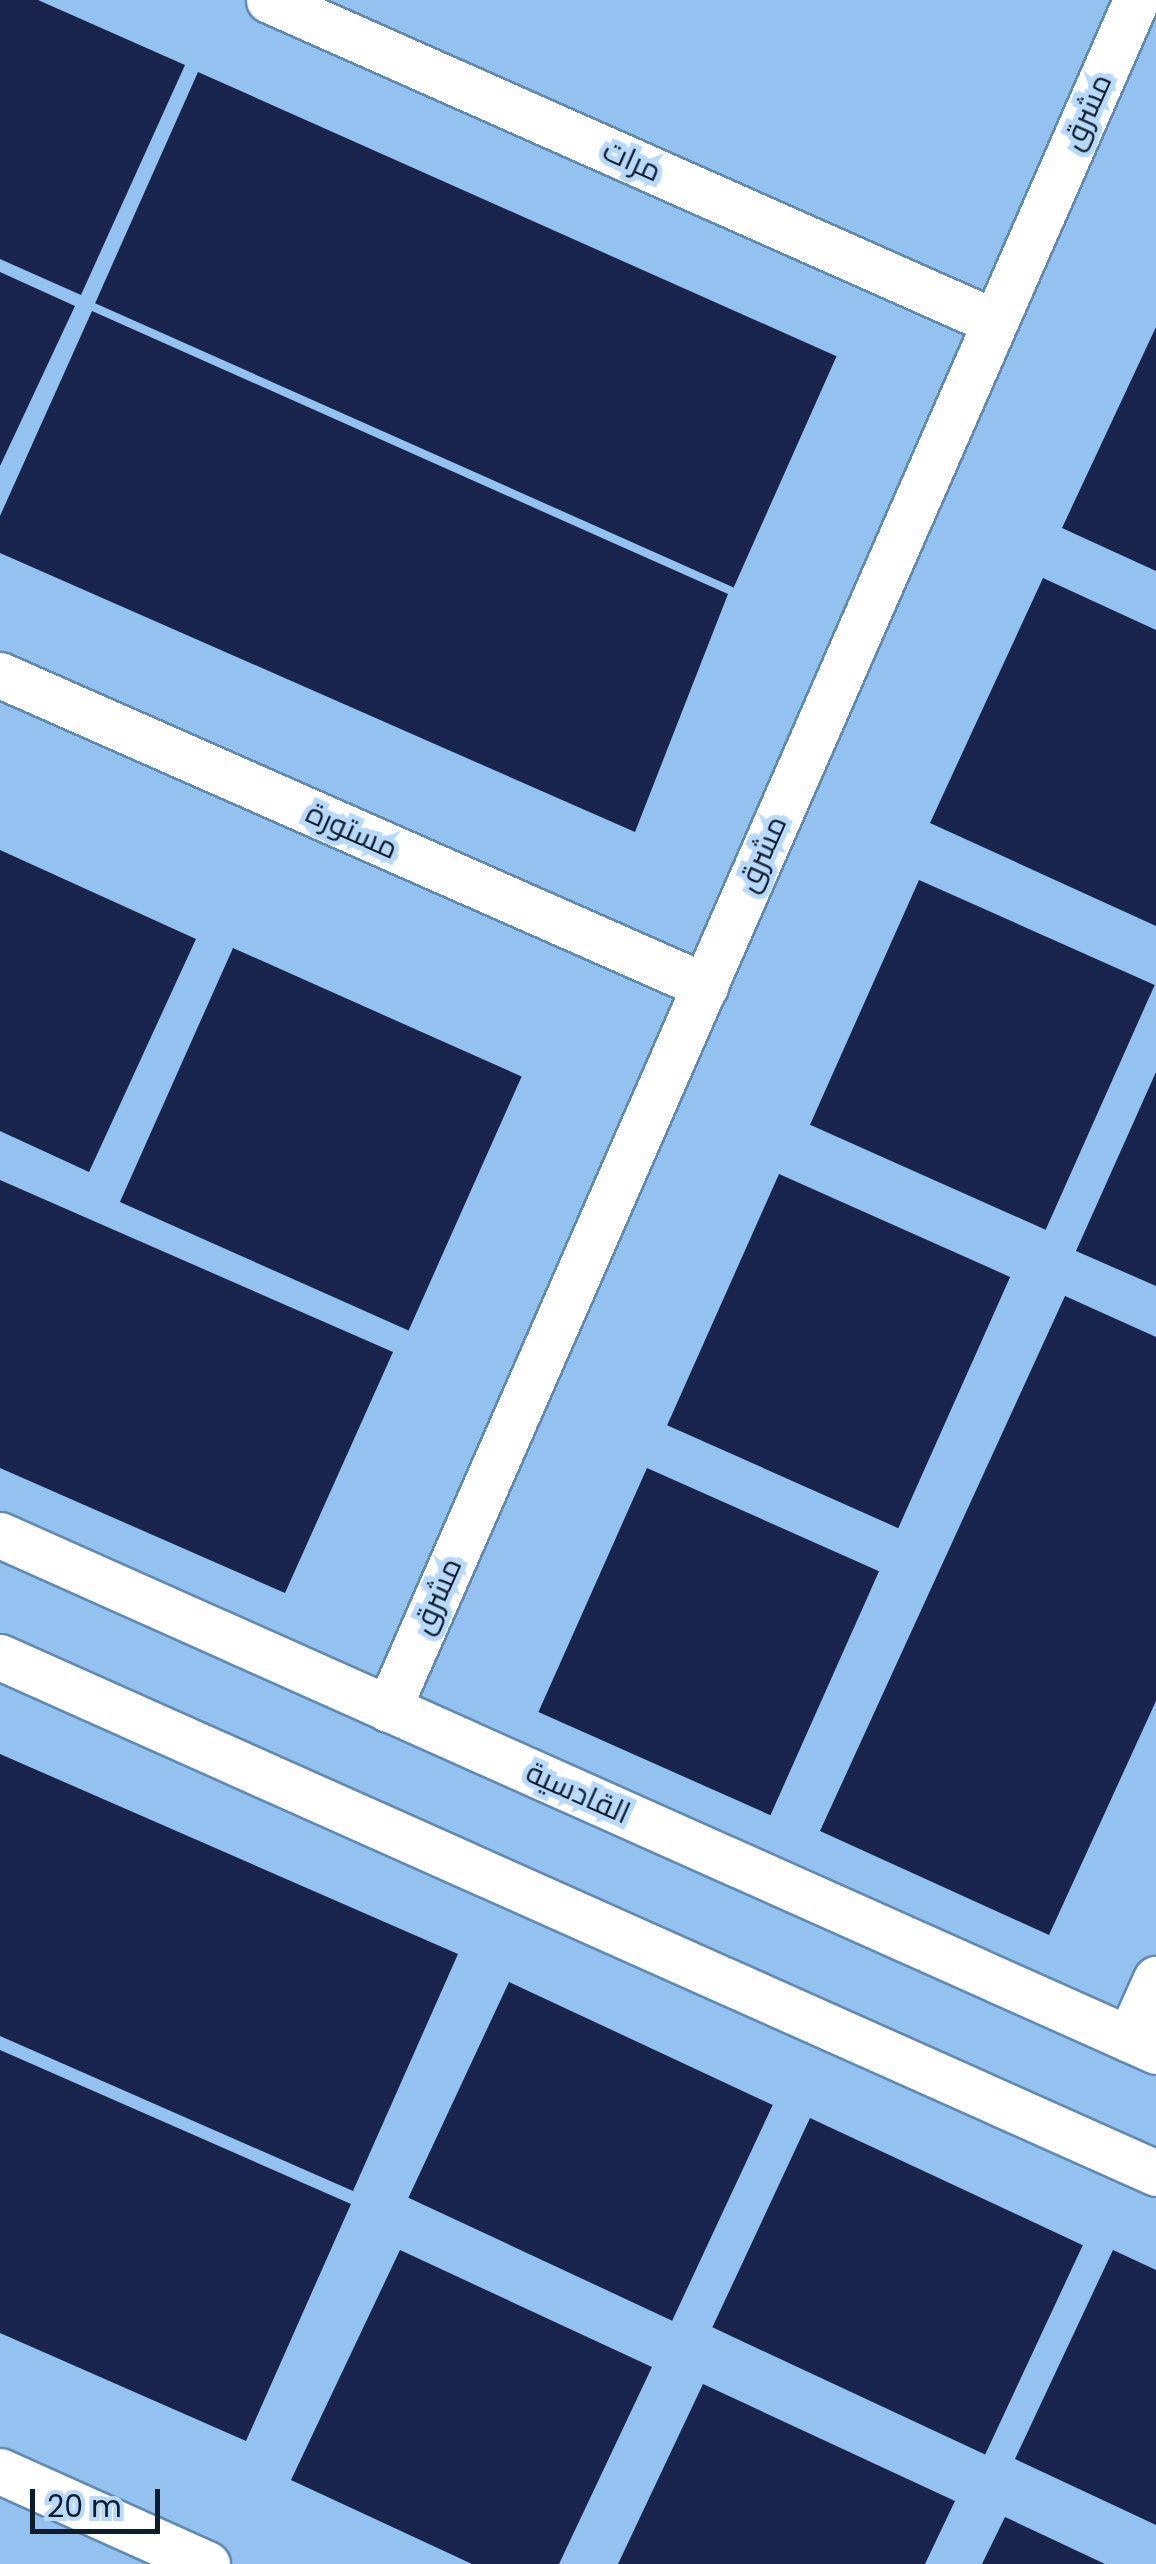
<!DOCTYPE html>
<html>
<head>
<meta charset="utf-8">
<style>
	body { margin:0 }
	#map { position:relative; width:1156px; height:2564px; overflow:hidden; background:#a3cdf6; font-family:Poppins,Cairo,sans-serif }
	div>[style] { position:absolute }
	.built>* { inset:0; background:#93c2f0; transform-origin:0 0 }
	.building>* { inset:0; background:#19254c; transform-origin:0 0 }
	.roads { filter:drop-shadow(2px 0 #6289af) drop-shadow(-2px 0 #6289af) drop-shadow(0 2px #6289af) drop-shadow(0 -2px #6289af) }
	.minor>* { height:45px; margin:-22.5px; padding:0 22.5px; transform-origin:22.5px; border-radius:22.5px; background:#fff }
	span { translate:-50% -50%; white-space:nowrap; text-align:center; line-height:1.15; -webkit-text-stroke:10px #b8d9fa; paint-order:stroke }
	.street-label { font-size:30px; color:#0e1d2c }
	.scale { position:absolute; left:30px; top:2489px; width:130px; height:45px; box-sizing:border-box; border:5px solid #0e1d2c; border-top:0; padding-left:12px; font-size:30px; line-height:35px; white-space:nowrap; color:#0e1d2c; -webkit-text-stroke:8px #b8d9fa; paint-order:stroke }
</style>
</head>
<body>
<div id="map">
	<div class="built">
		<i style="left:0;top:0;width:1156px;height:2564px"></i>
	</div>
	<div class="building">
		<i style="clip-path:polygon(0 0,38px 0,185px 65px,81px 295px,0 259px)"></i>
		<i style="left:198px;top:72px;width:699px;height:253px;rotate:24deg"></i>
		<i style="clip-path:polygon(0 272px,75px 306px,0 466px)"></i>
		<i style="clip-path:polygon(92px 311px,728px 594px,635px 832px,0 553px,0 516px)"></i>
		<i style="clip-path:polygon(1156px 327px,1156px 571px,1062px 528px)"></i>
		<i style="clip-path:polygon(1043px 578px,1156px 630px,1156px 926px,930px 823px)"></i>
		<i style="clip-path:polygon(0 850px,196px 939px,89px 1172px,0 1131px)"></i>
		<i style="left:919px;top:880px;width:258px;height:268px;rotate:24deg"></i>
		<i style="left:233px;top:948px;width:316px;height:278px;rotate:24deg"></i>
		<i style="clip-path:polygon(1156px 1072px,1156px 1286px,1076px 1251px)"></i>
		<i style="left:779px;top:1174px;width:253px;height:275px;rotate:24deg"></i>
		<i style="clip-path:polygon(0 1180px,393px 1352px,285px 1593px,0 1468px)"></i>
		<i style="clip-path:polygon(1065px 1296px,1156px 1337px,1156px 1701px,1049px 1935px,820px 1831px)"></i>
		<i style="left:647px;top:1468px;width:254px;height:267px;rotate:24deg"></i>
		<i style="clip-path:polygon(0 1754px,458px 1954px,353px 2191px,0 2036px)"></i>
		<i style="left:509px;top:1982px;width:291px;height:238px;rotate:25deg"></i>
		<i style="clip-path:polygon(0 2050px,351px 2204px,246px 2441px,0 2333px)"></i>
		<i style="left:810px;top:2118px;width:301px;height:231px;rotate:25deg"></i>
		<i style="clip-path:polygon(400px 2250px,652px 2367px,559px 2564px,472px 2564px,291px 2480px)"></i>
		<i style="clip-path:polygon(1113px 2250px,1156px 2270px,1156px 2525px,1015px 2459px)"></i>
		<i style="clip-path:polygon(703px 2384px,955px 2501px,925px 2564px,618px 2564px)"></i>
		<i style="clip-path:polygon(1005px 2517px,1105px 2564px,982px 2564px)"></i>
	</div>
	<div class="roads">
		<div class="minor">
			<i style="left:269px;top:0;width:794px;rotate:23.92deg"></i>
			<i style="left:0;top:675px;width:771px;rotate:23.8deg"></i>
			<i style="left:0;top:1535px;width:1266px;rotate:24.05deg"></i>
			<i style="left:0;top:1657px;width:1266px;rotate:24.05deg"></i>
			<i style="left:388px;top:1709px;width:1866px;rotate:-66.36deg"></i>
			<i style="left:1129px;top:2039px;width:66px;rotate:-65.8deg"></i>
			<i style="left:0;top:2471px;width:227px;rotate:24.2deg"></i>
		</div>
	</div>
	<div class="street-label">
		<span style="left:1087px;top:112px;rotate:-66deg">مشرق</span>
		<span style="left:632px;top:161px;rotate:24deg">مرات</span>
		<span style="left:352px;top:831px;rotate:24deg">مستورة</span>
		<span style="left:762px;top:854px;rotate:-66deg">مشرق</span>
		<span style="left:437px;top:1596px;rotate:-66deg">مشرق</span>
		<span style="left:578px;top:1793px;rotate:24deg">القادسية</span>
	</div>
	<div class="scale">20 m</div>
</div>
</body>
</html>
